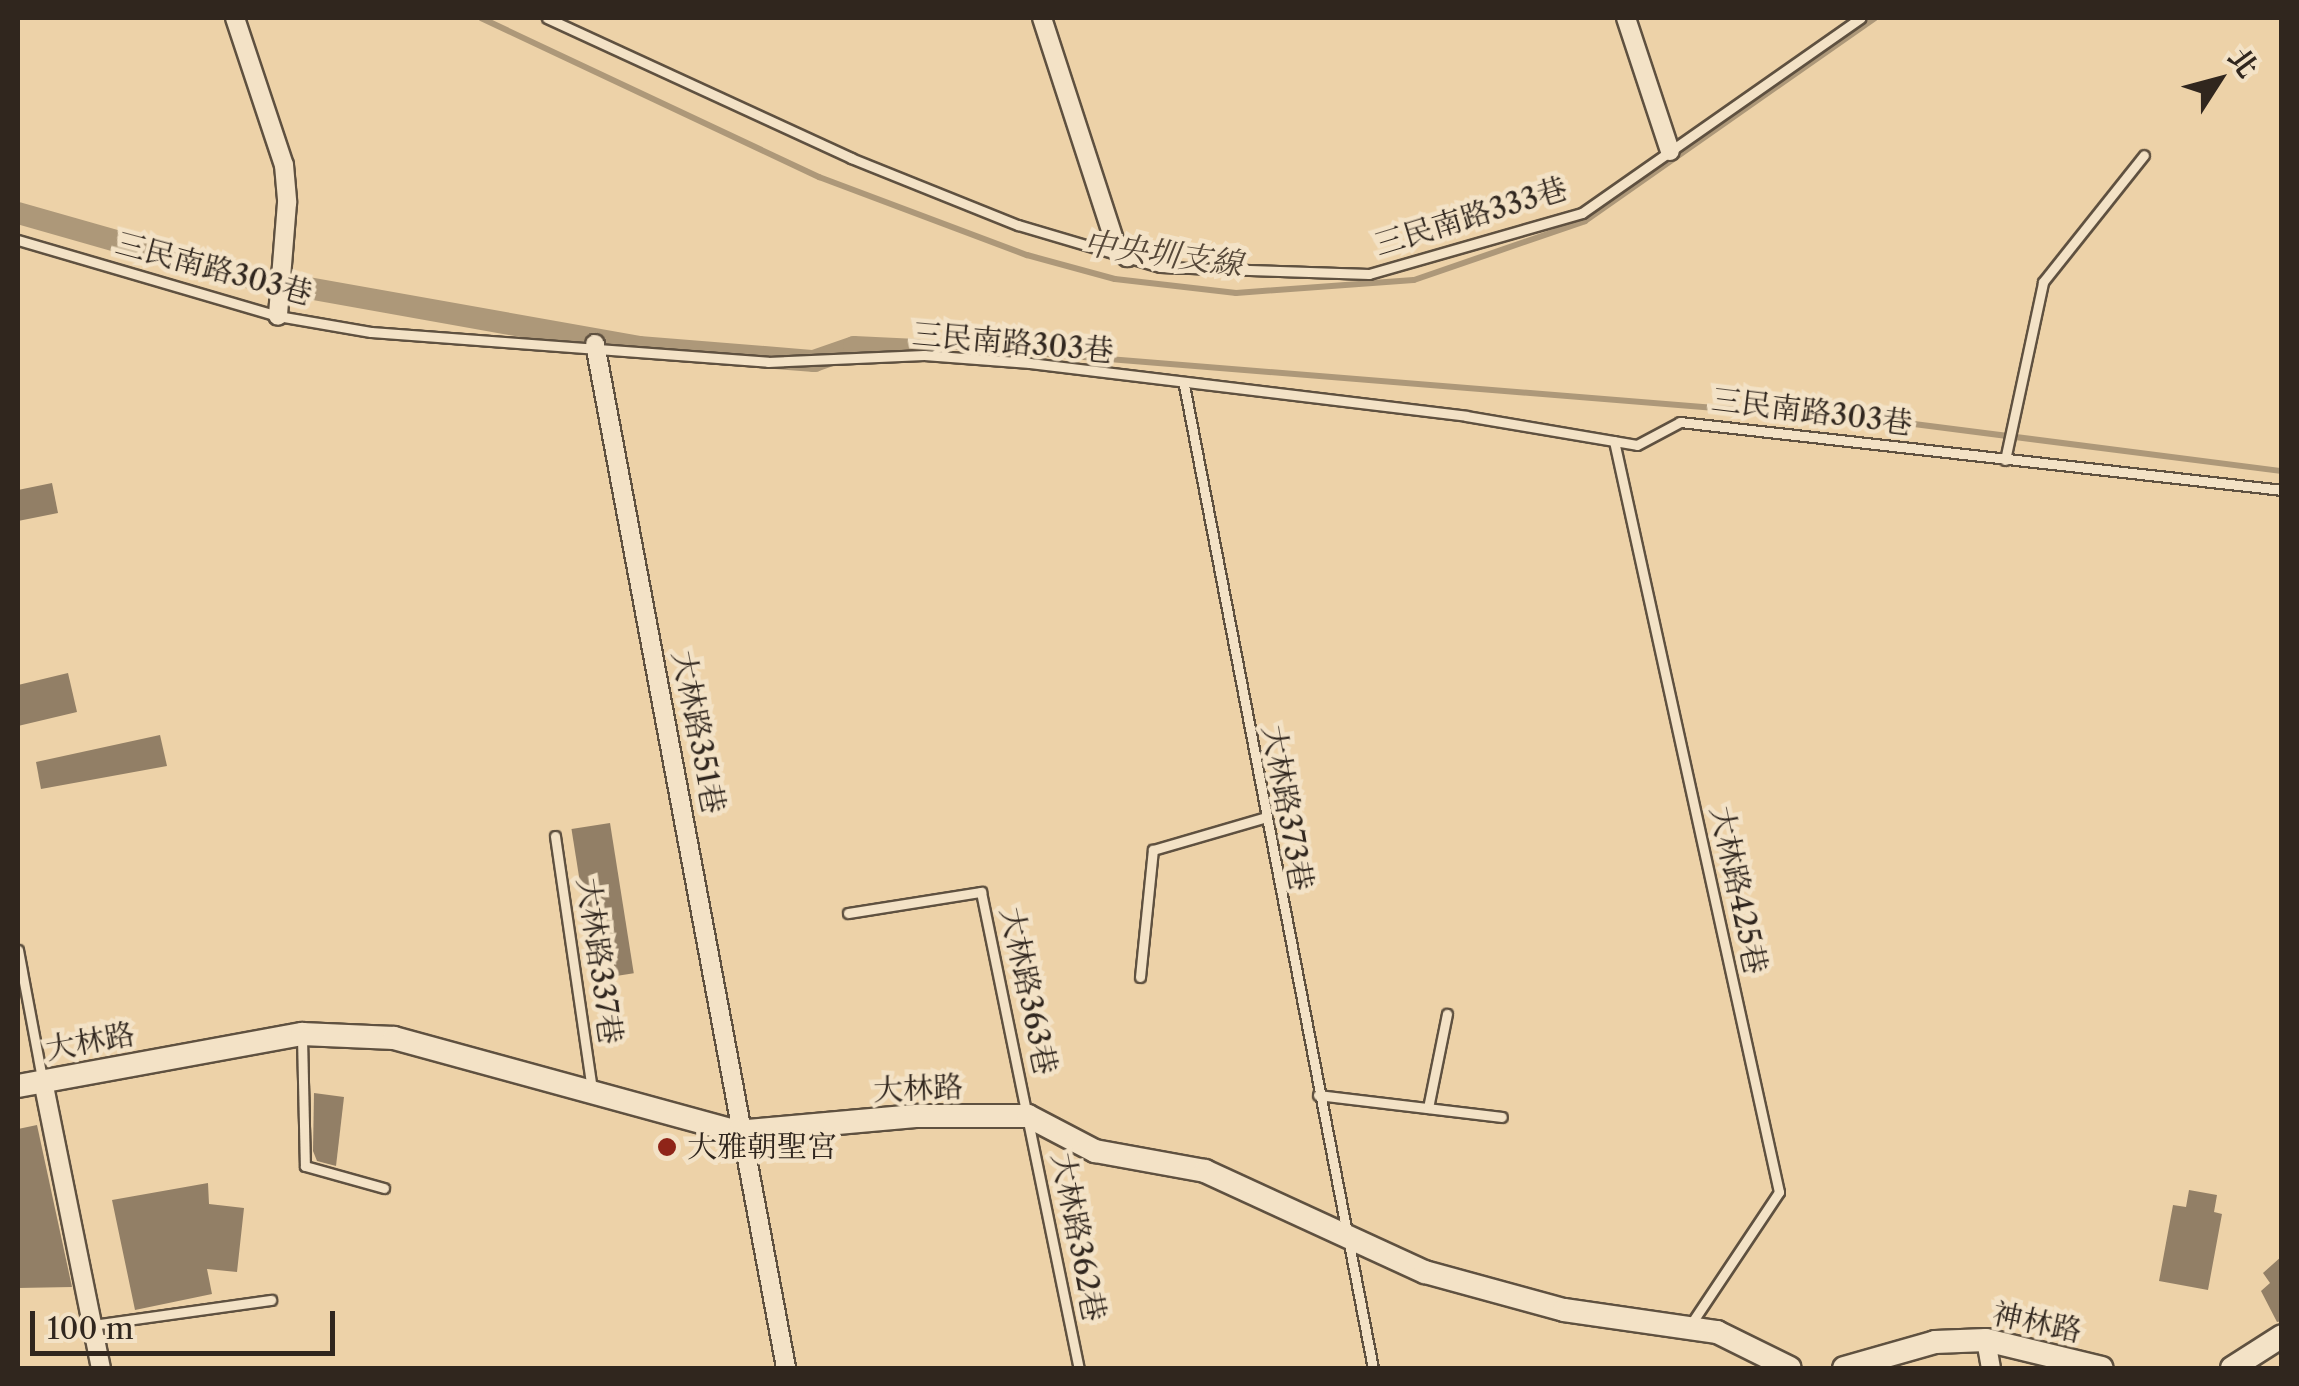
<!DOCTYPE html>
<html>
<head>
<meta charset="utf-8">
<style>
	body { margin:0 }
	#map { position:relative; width:2299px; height:1386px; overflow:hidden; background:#edd2a8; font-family:"Libre Caslon Text","Noto Serif TC",serif }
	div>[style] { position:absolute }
	.stream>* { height:6px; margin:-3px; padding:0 3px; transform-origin:3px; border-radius:3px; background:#ad9879 }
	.canal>* { height:22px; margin:-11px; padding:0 11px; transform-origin:11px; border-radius:11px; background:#ad9879 }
	.building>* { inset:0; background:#927f66; transform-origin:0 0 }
	.roads { filter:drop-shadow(2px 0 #5f5140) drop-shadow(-2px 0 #5f5140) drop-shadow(0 2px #5f5140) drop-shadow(0 -2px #5f5140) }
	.lane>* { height:9px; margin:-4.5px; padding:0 4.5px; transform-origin:4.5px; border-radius:4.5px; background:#f3e2c6 }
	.street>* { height:18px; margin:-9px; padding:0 9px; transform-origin:9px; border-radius:9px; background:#f3e2c6 }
	.secondary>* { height:22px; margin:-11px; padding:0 11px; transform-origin:11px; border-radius:11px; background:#f3e2c6 }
	.dots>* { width:28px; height:28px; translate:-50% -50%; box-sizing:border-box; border:5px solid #f3e2c6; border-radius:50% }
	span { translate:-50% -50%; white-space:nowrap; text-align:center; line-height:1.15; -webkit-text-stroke:9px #f3e2c6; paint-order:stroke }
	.street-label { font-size:30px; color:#30261e }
	.poi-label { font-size:30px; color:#30261e }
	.left { translate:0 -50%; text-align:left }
	.water-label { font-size:32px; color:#564839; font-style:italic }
	.frame { position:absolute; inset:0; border:20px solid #30261e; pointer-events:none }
	.north { position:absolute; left:2169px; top:30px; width:100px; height:100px; -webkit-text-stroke:8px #f3e2c6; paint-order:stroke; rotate:54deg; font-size:28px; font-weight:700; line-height:40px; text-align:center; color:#30261e }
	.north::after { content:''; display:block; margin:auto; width:35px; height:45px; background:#30261e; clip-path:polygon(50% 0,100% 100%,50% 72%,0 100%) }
	.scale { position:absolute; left:30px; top:1311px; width:305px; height:45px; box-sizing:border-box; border:5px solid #30261e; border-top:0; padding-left:12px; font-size:30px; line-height:35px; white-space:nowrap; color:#30261e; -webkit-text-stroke:8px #f3e2c6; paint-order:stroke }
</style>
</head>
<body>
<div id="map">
	<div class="stream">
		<i style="left:481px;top:18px;width:374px;rotate:25.2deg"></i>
		<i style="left:819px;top:177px;width:222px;rotate:20.6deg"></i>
		<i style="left:1027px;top:255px;width:91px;rotate:15.3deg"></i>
		<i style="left:1115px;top:279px;width:122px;rotate:6.6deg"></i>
		<i style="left:1236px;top:293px;width:178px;rotate:-4.2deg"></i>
		<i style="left:1414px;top:280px;width:181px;rotate:-19deg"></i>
		<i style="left:1585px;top:221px;width:354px;rotate:-35deg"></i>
		<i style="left:917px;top:350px;width:19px;rotate:-16deg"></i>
		<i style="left:935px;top:345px;width:982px;rotate:4.61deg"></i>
		<i style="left:1914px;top:424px;width:371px;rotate:7.3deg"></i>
	</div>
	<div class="canal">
		<i style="left:18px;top:213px;width:226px;rotate:15.9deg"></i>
		<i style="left:235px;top:275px;width:410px;rotate:10.1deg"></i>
		<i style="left:639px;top:347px;width:176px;rotate:4.6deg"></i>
		<i style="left:814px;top:361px;width:42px;rotate:-19.3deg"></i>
		<i style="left:854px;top:347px;width:63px;rotate:2.7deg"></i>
	</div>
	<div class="building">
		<i style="clip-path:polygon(52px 483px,58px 513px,18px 521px,18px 490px)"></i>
		<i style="clip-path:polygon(68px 673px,77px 712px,18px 726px,18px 685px)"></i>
		<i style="clip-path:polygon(160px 735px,167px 766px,41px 789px,36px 762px)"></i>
		<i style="left:610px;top:823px;width:152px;height:39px;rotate:81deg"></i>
		<i style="clip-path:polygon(314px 1093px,344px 1097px,336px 1166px,317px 1161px,313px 1151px)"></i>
		<i style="clip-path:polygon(37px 1125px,72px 1287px,18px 1288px,18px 1129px)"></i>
		<i style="clip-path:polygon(208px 1183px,209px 1204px,244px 1208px,237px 1272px,207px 1269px,212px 1294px,135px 1310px,112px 1200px)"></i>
		<i style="clip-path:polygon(2189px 1190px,2217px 1195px,2214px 1212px,2222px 1214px,2208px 1290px,2159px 1281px,2173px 1205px,2186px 1207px)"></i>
		<i style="clip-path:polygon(2282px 1256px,2282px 1321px,2277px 1322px,2261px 1291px,2270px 1283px,2263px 1273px)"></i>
	</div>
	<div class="roads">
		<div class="lane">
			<i style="left:547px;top:18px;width:335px;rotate:24.7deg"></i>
			<i style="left:851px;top:158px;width:180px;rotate:21.9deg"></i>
			<i style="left:1018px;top:225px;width:148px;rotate:16.5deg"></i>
			<i style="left:1160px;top:267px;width:209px;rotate:1.9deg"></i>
			<i style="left:1369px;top:274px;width:222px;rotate:-16deg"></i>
			<i style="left:1582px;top:213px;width:340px;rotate:-35deg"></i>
			<i style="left:18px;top:240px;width:271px;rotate:16.3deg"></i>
			<i style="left:278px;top:316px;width:94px;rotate:9.8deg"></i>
			<i style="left:371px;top:332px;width:398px;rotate:4.3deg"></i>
			<i style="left:768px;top:362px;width:156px;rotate:-2.6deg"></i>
			<i style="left:924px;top:355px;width:106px;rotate:4.3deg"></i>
			<i style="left:1030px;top:363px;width:439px;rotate:6.9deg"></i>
			<i style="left:1466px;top:416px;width:173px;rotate:9.6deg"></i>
			<i style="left:1637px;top:445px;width:49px;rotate:-28.1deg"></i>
			<i style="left:1680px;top:422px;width:606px;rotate:6.44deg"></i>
			<i style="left:1184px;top:385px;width:1001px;rotate:79.12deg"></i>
			<i style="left:1614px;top:441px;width:769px;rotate:77.61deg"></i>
			<i style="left:1779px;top:1192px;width:159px;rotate:123.7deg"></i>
			<i style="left:2005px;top:460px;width:182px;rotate:-77.9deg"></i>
			<i style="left:2043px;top:282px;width:162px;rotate:-51.5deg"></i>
			<i style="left:555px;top:836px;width:258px;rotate:81.7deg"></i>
			<i style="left:848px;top:913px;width:135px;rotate:-9deg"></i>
			<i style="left:981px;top:892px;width:486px;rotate:78.4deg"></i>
			<i style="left:18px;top:950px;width:130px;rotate:79.4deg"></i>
			<i style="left:1140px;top:977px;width:128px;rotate:-84.2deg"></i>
			<i style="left:1153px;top:850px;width:115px;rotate:-16.2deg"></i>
			<i style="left:302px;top:1037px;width:129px;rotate:88.7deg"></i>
			<i style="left:305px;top:1166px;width:82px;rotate:15.6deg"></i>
			<i style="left:1318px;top:1095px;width:185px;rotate:6.8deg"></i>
			<i style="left:1428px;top:1108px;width:96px;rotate:-78.6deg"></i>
			<i style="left:92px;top:1325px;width:181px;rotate:-8deg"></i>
		</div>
		<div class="street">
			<i style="left:235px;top:18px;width:155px;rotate:71.6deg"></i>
			<i style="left:284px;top:165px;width:38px;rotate:85deg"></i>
			<i style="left:287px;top:203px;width:113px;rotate:94.6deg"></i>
			<i style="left:1042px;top:18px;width:240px;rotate:72deg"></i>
			<i style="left:1116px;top:246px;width:16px;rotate:45deg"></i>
			<i style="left:1626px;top:18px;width:140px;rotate:71.7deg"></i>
			<i style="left:595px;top:344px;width:1042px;rotate:79.43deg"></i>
			<i style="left:43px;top:1081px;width:293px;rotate:78.6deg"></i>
			<i style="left:1986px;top:1340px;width:28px;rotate:80deg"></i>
		</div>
		<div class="secondary">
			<i style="left:18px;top:1086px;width:289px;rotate:-10.4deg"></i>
			<i style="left:302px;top:1034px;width:92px;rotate:2.5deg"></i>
			<i style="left:394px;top:1038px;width:356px;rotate:15.3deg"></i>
			<i style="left:737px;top:1132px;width:182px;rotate:-5.1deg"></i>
			<i style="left:918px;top:1116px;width:110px"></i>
			<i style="left:1028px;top:1116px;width:76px;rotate:27.6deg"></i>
			<i style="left:1095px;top:1151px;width:112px;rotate:10.3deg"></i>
			<i style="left:1205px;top:1171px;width:242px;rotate:24.7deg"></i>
			<i style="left:1425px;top:1272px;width:144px;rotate:15.3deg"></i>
			<i style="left:1564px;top:1310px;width:155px;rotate:8.2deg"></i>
			<i style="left:1717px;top:1332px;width:81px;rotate:26.3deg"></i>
			<i style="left:1844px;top:1368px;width:95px;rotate:-15.9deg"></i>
			<i style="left:1935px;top:1342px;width:51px;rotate:-2.2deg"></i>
			<i style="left:1986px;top:1340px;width:119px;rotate:13.6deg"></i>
			<i style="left:2232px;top:1368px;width:59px;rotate:-32.6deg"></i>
		</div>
	</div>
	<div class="dots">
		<i style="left:667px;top:1147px;background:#8f2418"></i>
	</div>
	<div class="street-label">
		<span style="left:1471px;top:217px;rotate:-17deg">三民南路333巷</span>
		<span style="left:214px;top:269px;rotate:15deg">三民南路303巷</span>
		<span style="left:1013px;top:343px;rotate:5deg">三民南路303巷</span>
		<span style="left:1812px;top:412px;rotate:7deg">三民南路303巷</span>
		<span style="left:698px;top:732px;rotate:79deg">大林路351巷</span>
		<span style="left:1287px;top:808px;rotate:80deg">大林路373巷</span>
		<span style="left:1738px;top:890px;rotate:78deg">大林路425巷</span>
		<span style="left:599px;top:961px;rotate:82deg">大林路337巷</span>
		<span style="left:1028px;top:991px;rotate:78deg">大林路363巷</span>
		<span style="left:90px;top:1042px;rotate:-10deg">大林路</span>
		<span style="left:918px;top:1089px;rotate:-2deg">大林路</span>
		<span style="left:1078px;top:1237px;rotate:79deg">大林路362巷</span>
		<span style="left:2037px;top:1323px;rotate:12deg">神林路</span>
	</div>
	<div class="poi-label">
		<span class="left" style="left:687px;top:1147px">大雅朝聖宮</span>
	</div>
	<div class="water-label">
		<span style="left:1163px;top:254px;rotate:8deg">中央圳支線</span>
	</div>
	<div class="frame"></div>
	<div class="north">北</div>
	<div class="scale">100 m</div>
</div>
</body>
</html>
